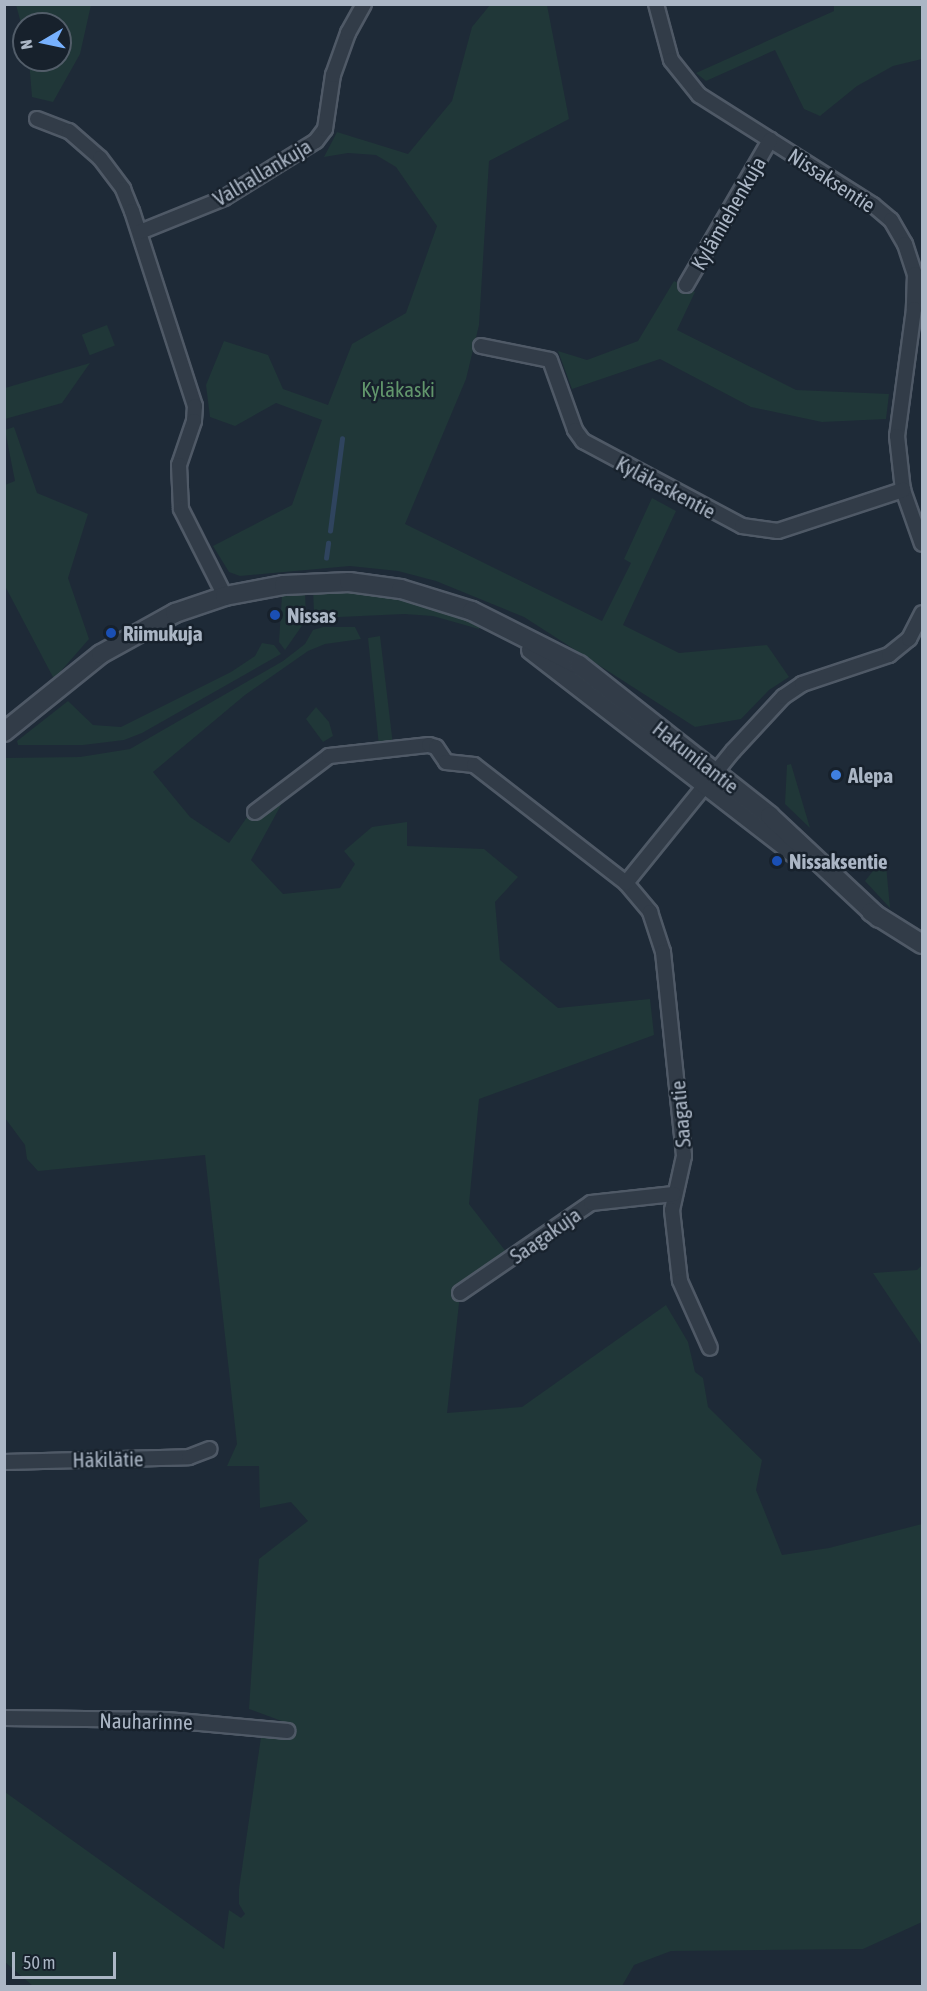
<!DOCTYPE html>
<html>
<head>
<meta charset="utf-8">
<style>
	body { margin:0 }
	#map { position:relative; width:927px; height:1991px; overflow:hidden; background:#1e2a37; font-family:"Asap Condensed",sans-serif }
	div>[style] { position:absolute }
	.green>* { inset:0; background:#203738; transform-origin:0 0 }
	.stream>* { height:4.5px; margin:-2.25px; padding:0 2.25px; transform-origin:2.25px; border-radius:2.25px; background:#2f445e }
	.roads { filter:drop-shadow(2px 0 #4f5966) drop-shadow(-2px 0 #4f5966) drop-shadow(0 2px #4f5966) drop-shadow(0 -2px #4f5966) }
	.minor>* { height:14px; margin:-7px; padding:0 7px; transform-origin:7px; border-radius:7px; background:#323c48 }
	.tertiary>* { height:18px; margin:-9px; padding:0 9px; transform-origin:9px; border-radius:9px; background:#323c48 }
	.dots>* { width:16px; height:16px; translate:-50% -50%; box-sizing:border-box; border:3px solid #17212c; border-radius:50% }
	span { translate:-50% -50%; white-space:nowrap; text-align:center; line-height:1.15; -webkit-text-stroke:5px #17212c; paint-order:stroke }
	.street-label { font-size:21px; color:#abb6c5 }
	.park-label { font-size:21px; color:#62966c }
	.poi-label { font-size:21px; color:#abb6c5; font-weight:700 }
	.left { translate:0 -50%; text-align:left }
	.frame { position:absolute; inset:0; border:6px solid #abb6c5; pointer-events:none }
	.north { position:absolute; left:12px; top:12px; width:60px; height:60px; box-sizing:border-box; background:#17212c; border:2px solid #525d69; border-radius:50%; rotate:261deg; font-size:16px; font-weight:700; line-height:24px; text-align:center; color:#abb6c5 }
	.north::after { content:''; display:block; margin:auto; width:21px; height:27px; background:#77b1fe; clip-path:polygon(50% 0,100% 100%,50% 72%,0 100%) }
	.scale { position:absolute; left:12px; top:1952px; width:104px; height:27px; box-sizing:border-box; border:3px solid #abb6c5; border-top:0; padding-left:8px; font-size:18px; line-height:21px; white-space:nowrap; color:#abb6c5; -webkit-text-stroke:4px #17212c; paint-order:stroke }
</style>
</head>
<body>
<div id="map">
	<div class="green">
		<i style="clip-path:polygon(16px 5px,91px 5px,80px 54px,53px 102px,32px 97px,29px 60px,60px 60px,60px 24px,24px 24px,24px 34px)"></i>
		<i style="clip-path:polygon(490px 5px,547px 5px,569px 119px,489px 161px,479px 325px,466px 379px,405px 524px,602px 621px,631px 563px,624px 559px,652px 498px,676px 511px,623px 625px,679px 653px,767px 645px,789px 677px,769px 690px,741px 719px,695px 727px,524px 617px,436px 581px,398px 571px,350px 566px,240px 576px,229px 572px,213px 546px,292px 505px,322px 420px,276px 403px,235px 426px,210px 417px,206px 385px,224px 341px,268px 355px,283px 389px,328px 405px,352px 344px,406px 313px,437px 226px,396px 167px,376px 155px,348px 153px,324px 157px,337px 132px,408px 154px,452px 101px,472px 27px)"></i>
		<i style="clip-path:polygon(834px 5px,922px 5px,922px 59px,893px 66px,857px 86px,820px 116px,804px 109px,775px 50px,706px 81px,696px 73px,834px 11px)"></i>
		<i style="clip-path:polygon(674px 281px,695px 292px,677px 330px,796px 390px,889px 394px,886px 419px,822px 422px,751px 407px,660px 359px,572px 389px,558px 351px,587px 360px,638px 341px)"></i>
		<i style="left:107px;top:325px;width:22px;height:27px;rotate:69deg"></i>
		<i style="clip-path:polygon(90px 363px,62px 403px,5px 419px,5px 388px)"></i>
		<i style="clip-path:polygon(14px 427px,37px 493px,88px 514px,68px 578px,89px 639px,54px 679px,5px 586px,5px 485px,15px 481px,5px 430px)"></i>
		<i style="clip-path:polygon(305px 590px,306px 620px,285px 650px,279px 642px,282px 595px)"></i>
		<i style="clip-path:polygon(313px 590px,370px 591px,430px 604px,481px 624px,479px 629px,433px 616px,404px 614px,318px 618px,314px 613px)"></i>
		<i style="clip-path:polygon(323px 627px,355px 627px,361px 639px,325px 644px,308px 651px,245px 695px,153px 772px,190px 817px,229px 843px,252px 810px,274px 793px,281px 805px,251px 860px,283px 894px,340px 888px,355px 864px,344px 851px,372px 827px,407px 822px,407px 846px,484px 849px,518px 877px,495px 902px,500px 960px,558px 1008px,650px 999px,654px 1035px,479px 1099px,469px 1204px,507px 1253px,461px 1285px,447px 1413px,522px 1407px,666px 1305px,688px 1342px,695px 1372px,703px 1378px,708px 1407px,762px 1460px,756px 1490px,782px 1555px,829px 1548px,922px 1524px,922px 1922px,863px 1949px,671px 1951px,634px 1965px,622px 1986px,33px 1986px,5px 1962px,5px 1792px,224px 1949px,229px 1910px,241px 1918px,245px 1914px,239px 1904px,239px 1889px,261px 1737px,287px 1723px,249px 1709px,259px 1559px,308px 1521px,291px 1502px,260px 1508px,259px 1466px,227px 1466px,237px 1444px,205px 1155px,38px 1171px,27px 1159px,25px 1145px,5px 1118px,4px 758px,80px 757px,130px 749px,283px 661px,305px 644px,313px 630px)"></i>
		<i style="clip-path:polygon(380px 636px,393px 745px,379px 746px,368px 638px)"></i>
		<i style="clip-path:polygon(262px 643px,274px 645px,281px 654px,142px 733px,124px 740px,83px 745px,18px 745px,17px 741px,68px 701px,93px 725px,121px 727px,231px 672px,255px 656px)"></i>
		<i style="clip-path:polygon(316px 707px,329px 722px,333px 736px,323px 742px,306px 719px)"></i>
		<i style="clip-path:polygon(791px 764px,810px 828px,785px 804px,787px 765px)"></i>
		<i style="clip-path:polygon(880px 862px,886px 865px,890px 908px,865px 881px)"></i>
		<i style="clip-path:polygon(922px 1265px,922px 1346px,873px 1273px,917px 1270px)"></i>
	</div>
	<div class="stream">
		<i style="left:330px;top:531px;width:93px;rotate:-82.6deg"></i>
		<i style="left:326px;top:558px;width:15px;rotate:-82deg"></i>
	</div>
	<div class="roads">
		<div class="minor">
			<i style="left:656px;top:4px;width:58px;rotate:75deg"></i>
			<i style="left:671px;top:60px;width:45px;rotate:51.3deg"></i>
			<i style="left:699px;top:95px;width:206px;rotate:32.3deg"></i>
			<i style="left:873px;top:205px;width:23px;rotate:40deg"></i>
			<i style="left:891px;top:220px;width:28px;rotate:60deg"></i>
			<i style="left:905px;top:244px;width:32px;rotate:72deg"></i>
			<i style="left:915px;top:274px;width:35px;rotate:92deg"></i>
			<i style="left:914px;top:309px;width:128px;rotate:97.6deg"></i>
			<i style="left:897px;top:436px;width:54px;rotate:83.7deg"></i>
			<i style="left:903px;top:490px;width:57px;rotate:70.6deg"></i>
			<i style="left:37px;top:119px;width:34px;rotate:21deg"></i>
			<i style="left:69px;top:131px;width:41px;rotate:41.1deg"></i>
			<i style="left:100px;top:158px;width:39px;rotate:53deg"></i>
			<i style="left:123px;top:189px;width:24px;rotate:68deg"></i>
			<i style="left:132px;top:211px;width:205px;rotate:72.1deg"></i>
			<i style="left:195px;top:406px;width:15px;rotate:94deg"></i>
			<i style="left:194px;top:421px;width:46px;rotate:108.8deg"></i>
			<i style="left:179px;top:465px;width:44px;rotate:87.4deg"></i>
			<i style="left:181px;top:509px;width:97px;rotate:63.2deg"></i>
			<i style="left:140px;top:232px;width:91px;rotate:-22deg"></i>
			<i style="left:224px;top:198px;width:108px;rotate:-31.8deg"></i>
			<i style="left:316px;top:141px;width:15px;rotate:-53deg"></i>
			<i style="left:325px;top:129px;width:55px;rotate:-81.6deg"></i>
			<i style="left:333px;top:75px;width:45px;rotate:-70.3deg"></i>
			<i style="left:348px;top:33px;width:33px;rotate:-61deg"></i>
			<i style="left:686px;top:285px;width:168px;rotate:-59.9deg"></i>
			<i style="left:481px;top:346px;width:70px;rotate:11.5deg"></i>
			<i style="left:550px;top:360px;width:74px;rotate:70.3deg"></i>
			<i style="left:575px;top:430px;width:14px;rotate:54deg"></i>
			<i style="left:583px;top:441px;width:180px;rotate:28.1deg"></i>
			<i style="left:742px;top:526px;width:36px;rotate:8deg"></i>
			<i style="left:778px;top:531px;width:132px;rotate:-18.2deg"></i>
			<i style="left:255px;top:812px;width:93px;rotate:-37.1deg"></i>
			<i style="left:329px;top:756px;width:101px;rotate:-6.3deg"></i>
			<i style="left:429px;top:745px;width:7px;rotate:16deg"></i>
			<i style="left:436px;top:747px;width:18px;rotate:56deg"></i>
			<i style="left:446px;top:762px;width:28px;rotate:6deg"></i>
			<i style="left:474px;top:765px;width:192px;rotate:37.8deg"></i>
			<i style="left:626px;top:883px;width:38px;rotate:50deg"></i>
			<i style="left:650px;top:912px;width:42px;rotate:72deg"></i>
			<i style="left:663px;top:952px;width:205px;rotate:84.1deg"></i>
			<i style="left:684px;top:1156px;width:55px;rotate:102.5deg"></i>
			<i style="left:672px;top:1210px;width:71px;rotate:83.6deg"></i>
			<i style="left:680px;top:1281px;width:73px;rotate:65.9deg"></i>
			<i style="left:626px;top:883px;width:170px;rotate:-51deg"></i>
			<i style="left:733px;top:751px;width:74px;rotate:-47.2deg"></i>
			<i style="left:783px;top:697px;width:23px;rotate:-34deg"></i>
			<i style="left:802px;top:684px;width:92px;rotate:-18.4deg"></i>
			<i style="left:889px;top:655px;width:26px;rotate:-39deg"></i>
			<i style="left:909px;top:639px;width:29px;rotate:-63deg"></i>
			<i style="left:460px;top:1293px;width:159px;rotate:-34.5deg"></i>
			<i style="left:591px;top:1203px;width:83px;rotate:-6.2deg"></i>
			<i style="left:4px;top:1462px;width:185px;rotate:-1.5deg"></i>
			<i style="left:189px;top:1457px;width:22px;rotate:-21deg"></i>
			<i style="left:4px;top:1718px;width:163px;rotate:0.7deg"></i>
			<i style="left:167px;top:1720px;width:121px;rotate:5.2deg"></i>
		</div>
		<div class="tertiary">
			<i style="left:531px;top:650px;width:339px;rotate:37.7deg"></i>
			<i style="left:4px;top:732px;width:124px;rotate:-38.8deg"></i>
			<i style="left:101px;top:654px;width:85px;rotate:-29deg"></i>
			<i style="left:175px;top:613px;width:53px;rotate:-18.8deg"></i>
			<i style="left:225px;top:596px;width:60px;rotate:-10.6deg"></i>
			<i style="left:284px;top:585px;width:65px;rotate:-2.6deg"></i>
			<i style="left:349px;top:582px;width:52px;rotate:7.7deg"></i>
			<i style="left:401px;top:589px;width:74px;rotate:17.2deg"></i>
			<i style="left:472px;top:611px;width:120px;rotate:26.8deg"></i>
			<i style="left:579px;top:665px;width:243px;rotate:38.3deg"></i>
			<i style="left:770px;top:816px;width:149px;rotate:43.1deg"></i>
			<i style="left:871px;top:912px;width:60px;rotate:32.1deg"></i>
		</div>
	</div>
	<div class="dots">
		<i style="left:275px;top:615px;background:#1a4fb4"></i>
		<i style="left:111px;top:633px;background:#1a4fb4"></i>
		<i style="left:836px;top:775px;background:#3f7fe0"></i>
		<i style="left:777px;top:861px;background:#1a4fb4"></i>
	</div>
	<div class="street-label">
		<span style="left:262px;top:172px;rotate:-31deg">Valhallankuja</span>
		<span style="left:832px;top:180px;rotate:33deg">Nissaksentie</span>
		<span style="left:728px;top:213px;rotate:-60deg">Kylämiehenkuja</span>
		<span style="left:666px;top:487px;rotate:28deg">Kyläkaskentie</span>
		<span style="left:696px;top:757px;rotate:38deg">Hakunilantie</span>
		<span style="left:680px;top:1114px;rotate:-95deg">Saagatie</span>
		<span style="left:545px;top:1235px;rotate:-35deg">Saagakuja</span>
		<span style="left:108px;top:1459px;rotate:-1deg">Häkilätie</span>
		<span style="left:146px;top:1721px;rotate:1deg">Nauharinne</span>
	</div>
	<div class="park-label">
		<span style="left:398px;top:389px">Kyläkaski</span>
	</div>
	<div class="poi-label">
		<span class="left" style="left:287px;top:615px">Nissas</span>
		<span class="left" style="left:123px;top:633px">Riimukuja</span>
		<span class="left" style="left:848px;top:775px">Alepa</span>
		<span class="left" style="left:789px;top:861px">Nissaksentie</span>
	</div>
	<div class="frame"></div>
	<div class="north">N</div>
	<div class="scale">50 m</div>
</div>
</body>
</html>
